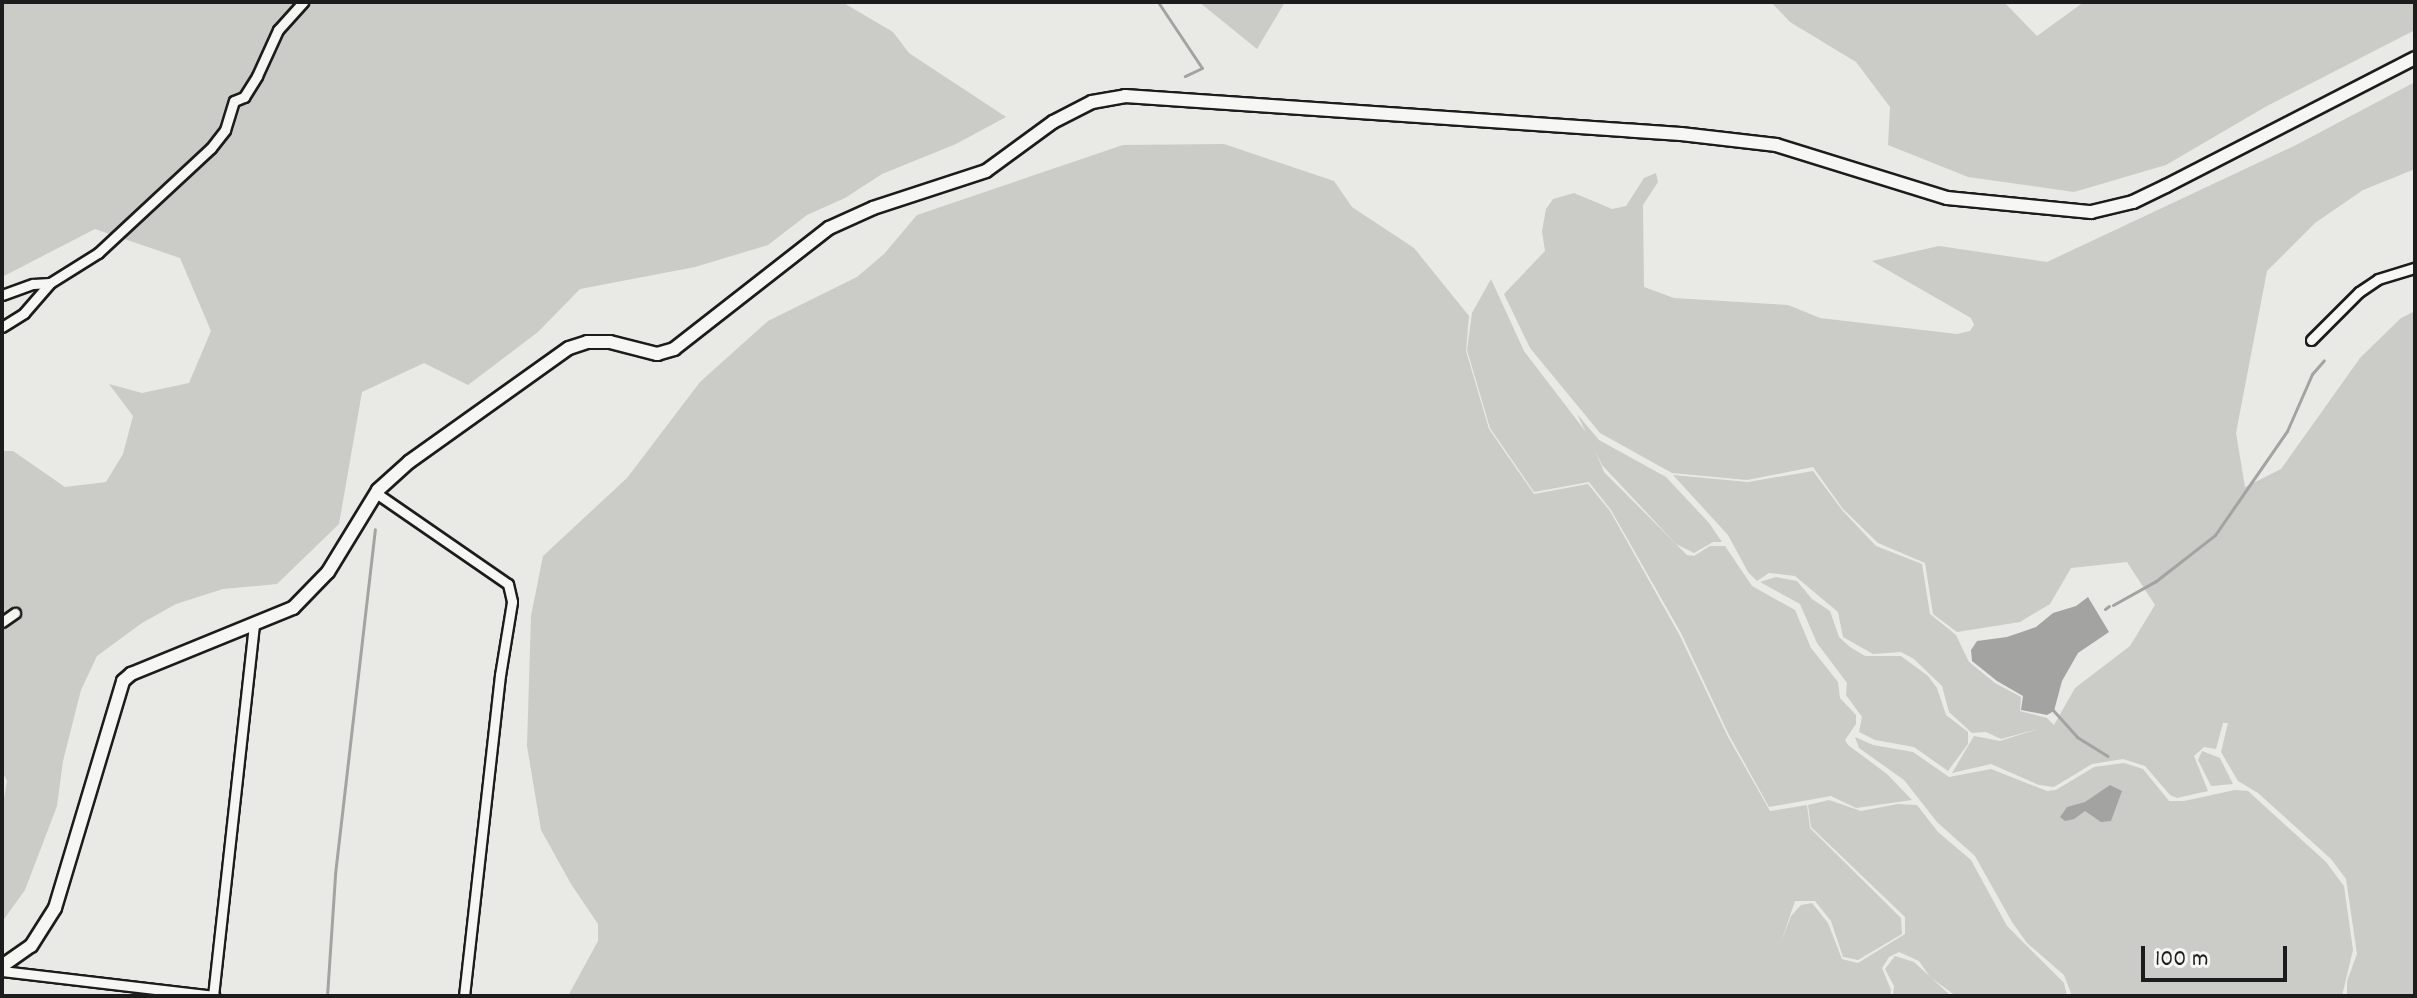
<!DOCTYPE html>
<html>
<head>
<meta charset="utf-8">
<style>
	body { margin:0 }
	#map { position:relative; width:2417px; height:998px; overflow:hidden; background:#e9e9e5; font-family:Dekko,sans-serif }
	div>[style] { position:absolute }
	.green>* { inset:0; background:#cbcbc7 }
	.water>* { inset:0; background:#a3a3a1 }
	.stream>* { height:3px; margin:-1.5px; padding:0 1.5px; transform-origin:1.5px; border-radius:1.5px; background:#a3a3a1 }
	.roads { filter:drop-shadow(2px 0 #1c1c1c) drop-shadow(-2px 0 #1c1c1c) drop-shadow(0 2px #1c1c1c) drop-shadow(0 -2px #1c1c1c) }
	.minor>* { height:9px; margin:-4.5px; padding:0 4.5px; transform-origin:4.5px; border-radius:4.5px; background:#f6f6f2 }
	.tertiary>* { height:12px; margin:-6px; padding:0 6px; transform-origin:6px; border-radius:6px; background:#f6f6f2 }
	span { translate:-50% -50%; white-space:nowrap; text-align:center; line-height:1.15; -webkit-text-stroke:6px #f6f6f2; paint-order:stroke }
	.frame { position:absolute; inset:0; border:4px solid #1c1c1c; pointer-events:none }
	.scale { position:absolute; left:2141px; top:946px; width:146px; height:36px; box-sizing:border-box; border:4px solid #1c1c1c; border-top:0; padding-left:10px; font-size:24px; line-height:28px; white-space:nowrap; color:#1c1c1c; -webkit-text-stroke:6px #f6f6f2; paint-order:stroke }
</style>
</head>
<body>
<div id="map">
	<div class="green">
		<i style="clip-path:polygon(2px 2px,842px 2px,893px 32px,909px 53px,1006px 117px,956px 144px,882px 174px,845px 198px,807px 215px,768px 245px,695px 267px,580px 289px,538px 332px,468px 385px,424px 363px,362px 392px,339px 524px,277px 584px,223px 589px,176px 604px,142px 623px,97px 656px,81px 690px,63px 761px,57px 806px,25px 890px,2px 922px,2px 809px,7px 781px,2px 771px,2px 451px,13px 451px,65px 487px,106px 482px,123px 454px,133px 416px,109px 384px,142px 393px,189px 383px,211px 331px,180px 258px,95px 229px,2px 277px)"></i>
		<i style="clip-path:polygon(1199px 2px,1285px 2px,1257px 49px)"></i>
		<i style="clip-path:polygon(1771px 2px,2004px 2px,2037px 36px,2084px 2px,2415px 2px,2415px 30px,2267px 106px,2166px 165px,2074px 192px,1968px 177px,1888px 145px,1890px 107px,1856px 62px,1790px 22px)"></i>
		<i style="clip-path:polygon(2415px 82px,2415px 169px,2363px 190px,2315px 223px,2267px 271px,2236px 433px,2245px 487px,2281px 469px,2360px 358px,2401px 318px,2415px 311px,2415px 996px,2347px 996px,2347px 981px,2357px 954px,2346px 879px,2331px 859px,2258px 793px,2238px 781px,2221px 752px,2228px 723px,2223px 723px,2216px 749px,2204px 747px,2194px 756px,2208px 791px,2177px 798px,2170px 795px,2145px 766px,2123px 759px,2092px 764px,2054px 787px,2039px 785px,1991px 764px,1952px 773px,1974px 736px,2000px 741px,2038px 729px,2001px 739px,1986px 732px,1972px 733px,1949px 712px,1942px 686px,1914px 659px,1901px 652px,1873px 654px,1843px 637px,1838px 612px,1795px 576px,1769px 573px,1757px 581px,1748px 572px,1728px 535px,1673px 475px,1748px 482px,1813px 471px,1842px 510px,1876px 546px,1922px 564px,1930px 614px,1956px 635px,1969px 662px,1995px 683px,2021px 697px,2020px 711px,2047px 718px,2054px 725px,2075px 688px,2130px 646px,2155px 605px,2127px 562px,2071px 568px,2050px 604px,2020px 622px,1957px 632px,1933px 614px,1925px 563px,1878px 543px,1843px 509px,1813px 467px,1747px 480px,1672px 473px,1600px 433px,1530px 348px,1504px 294px,1545px 251px,1542px 231px,1546px 209px,1553px 199px,1574px 193px,1612px 209px,1626px 206px,1644px 178px,1656px 173px,1658px 182px,1643px 205px,1644px 287px,1674px 298px,1788px 305px,1820px 318px,1957px 334px,1970px 331px,1974px 325px,1971px 318px,1872px 261px,1939px 246px,2047px 262px,2296px 145px)"></i>
		<i style="clip-path:polygon(1224px 144px,1334px 181px,1352px 207px,1414px 248px,1469px 316px,1466px 351px,1489px 429px,1534px 494px,1588px 484px,1610px 511px,1680px 636px,1728px 737px,1770px 811px,1807px 805px,1810px 828px,1901px 918px,1902px 934px,1858px 960px,1843px 957px,1831px 921px,1815px 901px,1795px 901px,1781px 942px,1791px 916px,1801px 905px,1812px 903px,1828px 923px,1842px 959px,1858px 963px,1905px 934px,1905px 917px,1811px 827px,1808px 805px,1829px 800px,1861px 811px,1898px 804px,1917px 805px,1938px 832px,1971px 860px,2007px 926px,2064px 983px,2067px 996px,1956px 996px,1930px 977px,1919px 961px,1899px 952px,1889px 957px,1882px 968px,1891px 990px,1890px 996px,568px 996px,598px 941px,598px 924px,571px 884px,541px 830px,527px 746px,531px 616px,543px 556px,627px 478px,700px 382px,768px 321px,857px 277px,884px 254px,917px 215px,1123px 145px)"></i>
		<i style="clip-path:polygon(1491px 279px,1524px 351px,1589px 436px,1604px 472px,1687px 555px,1694px 556px,1710px 546px,1725px 546px,1752px 586px,1795px 610px,1811px 648px,1838px 682px,1840px 698px,1856px 715px,1856px 724px,1845px 740px,1848px 745px,1887px 774px,1912px 800px,1856px 808px,1831px 796px,1769px 807px,1729px 735px,1681px 633px,1611px 510px,1589px 482px,1534px 492px,1490px 428px,1467px 350px,1472px 313px)"></i>
		<i style="clip-path:polygon(1577px 414px,1599px 440px,1666px 477px,1709px 523px,1722px 542px,1713px 542px,1694px 553px,1676px 544px,1602px 465px)"></i>
		<i style="clip-path:polygon(1776px 577px,1797px 581px,1812px 599px,1830px 611px,1839px 637px,1850px 647px,1865px 656px,1901px 656px,1928px 676px,1937px 688px,1946px 715px,1968px 732px,1968px 744px,1948px 771px,1914px 747px,1875px 740px,1859px 732px,1862px 717px,1846px 695px,1847px 683px,1817px 643px,1800px 604px,1760px 582px)"></i>
		<i style="clip-path:polygon(1855px 737px,1873px 745px,1913px 752px,1949px 777px,1991px 769px,2047px 791px,2056px 790px,2094px 767px,2124px 763px,2143px 769px,2169px 801px,2184px 801px,2235px 790px,2248px 791px,2326px 862px,2344px 886px,2353px 950px,2342px 996px,2072px 996px,2064px 975px,2027px 943px,2012px 922px,1975px 856px,1937px 822px,1904px 780px,1859px 748px)"></i>
		<i style="clip-path:polygon(2202px 751px,2220px 758px,2233px 784px,2211px 786px,2198px 760px)"></i>
		<i style="clip-path:polygon(1895px 956px,1914px 962px,1951px 996px,1893px 996px,1894px 986px,1885px 969px)"></i>
	</div>
	<div class="water">
		<i style="clip-path:polygon(2088px 597px,2109px 632px,2078px 653px,2062px 681px,2054px 711px,2047px 715px,2021px 710px,2023px 696px,1997px 681px,1972px 661px,1971px 650px,1977px 641px,2007px 637px,2036px 627px,2053px 613px,2076px 606px)"></i>
		<i style="clip-path:polygon(2110px 785px,2122px 791px,2111px 821px,2101px 822px,2085px 811px,2074px 819px,2065px 821px,2060px 817px,2067px 807px,2085px 802px)"></i>
	</div>
	<div class="stream">
		<i style="left:1158px;top:2px;width:79px;rotate:56.3deg"></i>
		<i style="left:1202px;top:68px;width:19px;rotate:155deg"></i>
		<i style="left:2113px;top:605px;width:49px;rotate:-29.2deg"></i>
		<i style="left:2156px;top:581px;width:75px;rotate:-37.9deg"></i>
		<i style="left:2215px;top:535px;width:126px;rotate:-55.3deg"></i>
		<i style="left:2287px;top:431px;width:62px;rotate:-66.3deg"></i>
		<i style="left:2312px;top:374px;width:18px;rotate:-49deg"></i>
		<i style="left:2105px;top:609px;width:5px;rotate:-37deg"></i>
		<i style="left:2052px;top:709px;width:38px;rotate:48deg"></i>
		<i style="left:2077px;top:737px;width:36px;rotate:32deg"></i>
		<i style="left:327px;top:996px;width:122px;rotate:-86.2deg"></i>
		<i style="left:335px;top:874px;width:347px;rotate:-83.4deg"></i>
	</div>
	<div class="roads">
		<div class="minor">
			<i style="left:2px;top:295px;width:33px;rotate:-20deg"></i>
			<i style="left:33px;top:284px;width:17px;rotate:-3deg"></i>
			<i style="left:50px;top:283px;width:57px;rotate:-32deg"></i>
			<i style="left:98px;top:253px;width:154px;rotate:-42.9deg"></i>
			<i style="left:211px;top:148px;width:23px;rotate:-52deg"></i>
			<i style="left:225px;top:130px;width:30px;rotate:-73deg"></i>
			<i style="left:234px;top:101px;width:11px;rotate:-22deg"></i>
			<i style="left:244px;top:97px;width:25px;rotate:-58deg"></i>
			<i style="left:257px;top:76px;width:51px;rotate:-65.5deg"></i>
			<i style="left:278px;top:30px;width:38px;rotate:-48deg"></i>
			<i style="left:2px;top:327px;width:26px;rotate:-32deg"></i>
			<i style="left:24px;top:313px;width:40px;rotate:-49deg"></i>
			<i style="left:2311px;top:340px;width:68px;rotate:-45deg"></i>
			<i style="left:2359px;top:292px;width:23px;rotate:-34deg"></i>
			<i style="left:2378px;top:279px;width:39px;rotate:-17deg"></i>
			<i style="left:376px;top:493px;width:160px;rotate:34.6deg"></i>
			<i style="left:508px;top:584px;width:18px;rotate:77deg"></i>
			<i style="left:512px;top:602px;width:74px;rotate:99.3deg"></i>
			<i style="left:500px;top:675px;width:323px;rotate:96.4deg"></i>
			<i style="left:2px;top:622px;width:16px;rotate:-35deg"></i>
			<i style="left:2px;top:971px;width:214px;rotate:6.7deg"></i>
			<i style="left:213px;top:996px;width:373px;rotate:-83.7deg"></i>
		</div>
		<div class="tertiary">
			<i style="left:2px;top:966px;width:35px;rotate:-35deg"></i>
			<i style="left:31px;top:946px;width:45px;rotate:-57.7deg"></i>
			<i style="left:55px;top:908px;width:237px;rotate:-73.3deg"></i>
			<i style="left:123px;top:681px;width:11px;rotate:-41deg"></i>
			<i style="left:131px;top:674px;width:175px;rotate:-22.2deg"></i>
			<i style="left:293px;top:608px;width:50px;rotate:-45.8deg"></i>
			<i style="left:328px;top:572px;width:96px;rotate:-58.6deg"></i>
			<i style="left:378px;top:490px;width:42px;rotate:-42.1deg"></i>
			<i style="left:409px;top:462px;width:196px;rotate:-35.5deg"></i>
			<i style="left:569px;top:348px;width:19px;rotate:-18deg"></i>
			<i style="left:587px;top:342px;width:23px"></i>
			<i style="left:610px;top:342px;width:49px;rotate:14.3deg"></i>
			<i style="left:657px;top:354px;width:18px;rotate:-16deg"></i>
			<i style="left:674px;top:349px;width:197px;rotate:-38deg"></i>
			<i style="left:829px;top:228px;width:48px;rotate:-24.4deg"></i>
			<i style="left:873px;top:208px;width:119px;rotate:-18.1deg"></i>
			<i style="left:986px;top:171px;width:83px;rotate:-36.2deg"></i>
			<i style="left:1053px;top:122px;width:44px;rotate:-27.1deg"></i>
			<i style="left:1092px;top:102px;width:34px;rotate:-10deg"></i>
			<i style="left:1125px;top:96px;width:557px;rotate:3.91deg"></i>
			<i style="left:1681px;top:134px;width:96px;rotate:6.6deg"></i>
			<i style="left:1776px;top:145px;width:179px;rotate:17.2deg"></i>
			<i style="left:1947px;top:198px;width:145px;rotate:5.6deg"></i>
			<i style="left:2091px;top:212px;width:43px;rotate:-13.4deg"></i>
			<i style="left:2133px;top:202px;width:37px;rotate:-26deg"></i>
			<i style="left:2166px;top:186px;width:280px;rotate:-27.2deg"></i>
		</div>
	</div>
	<div class="frame"></div>
	<div class="scale">100 m</div>
</div>
</body>
</html>
